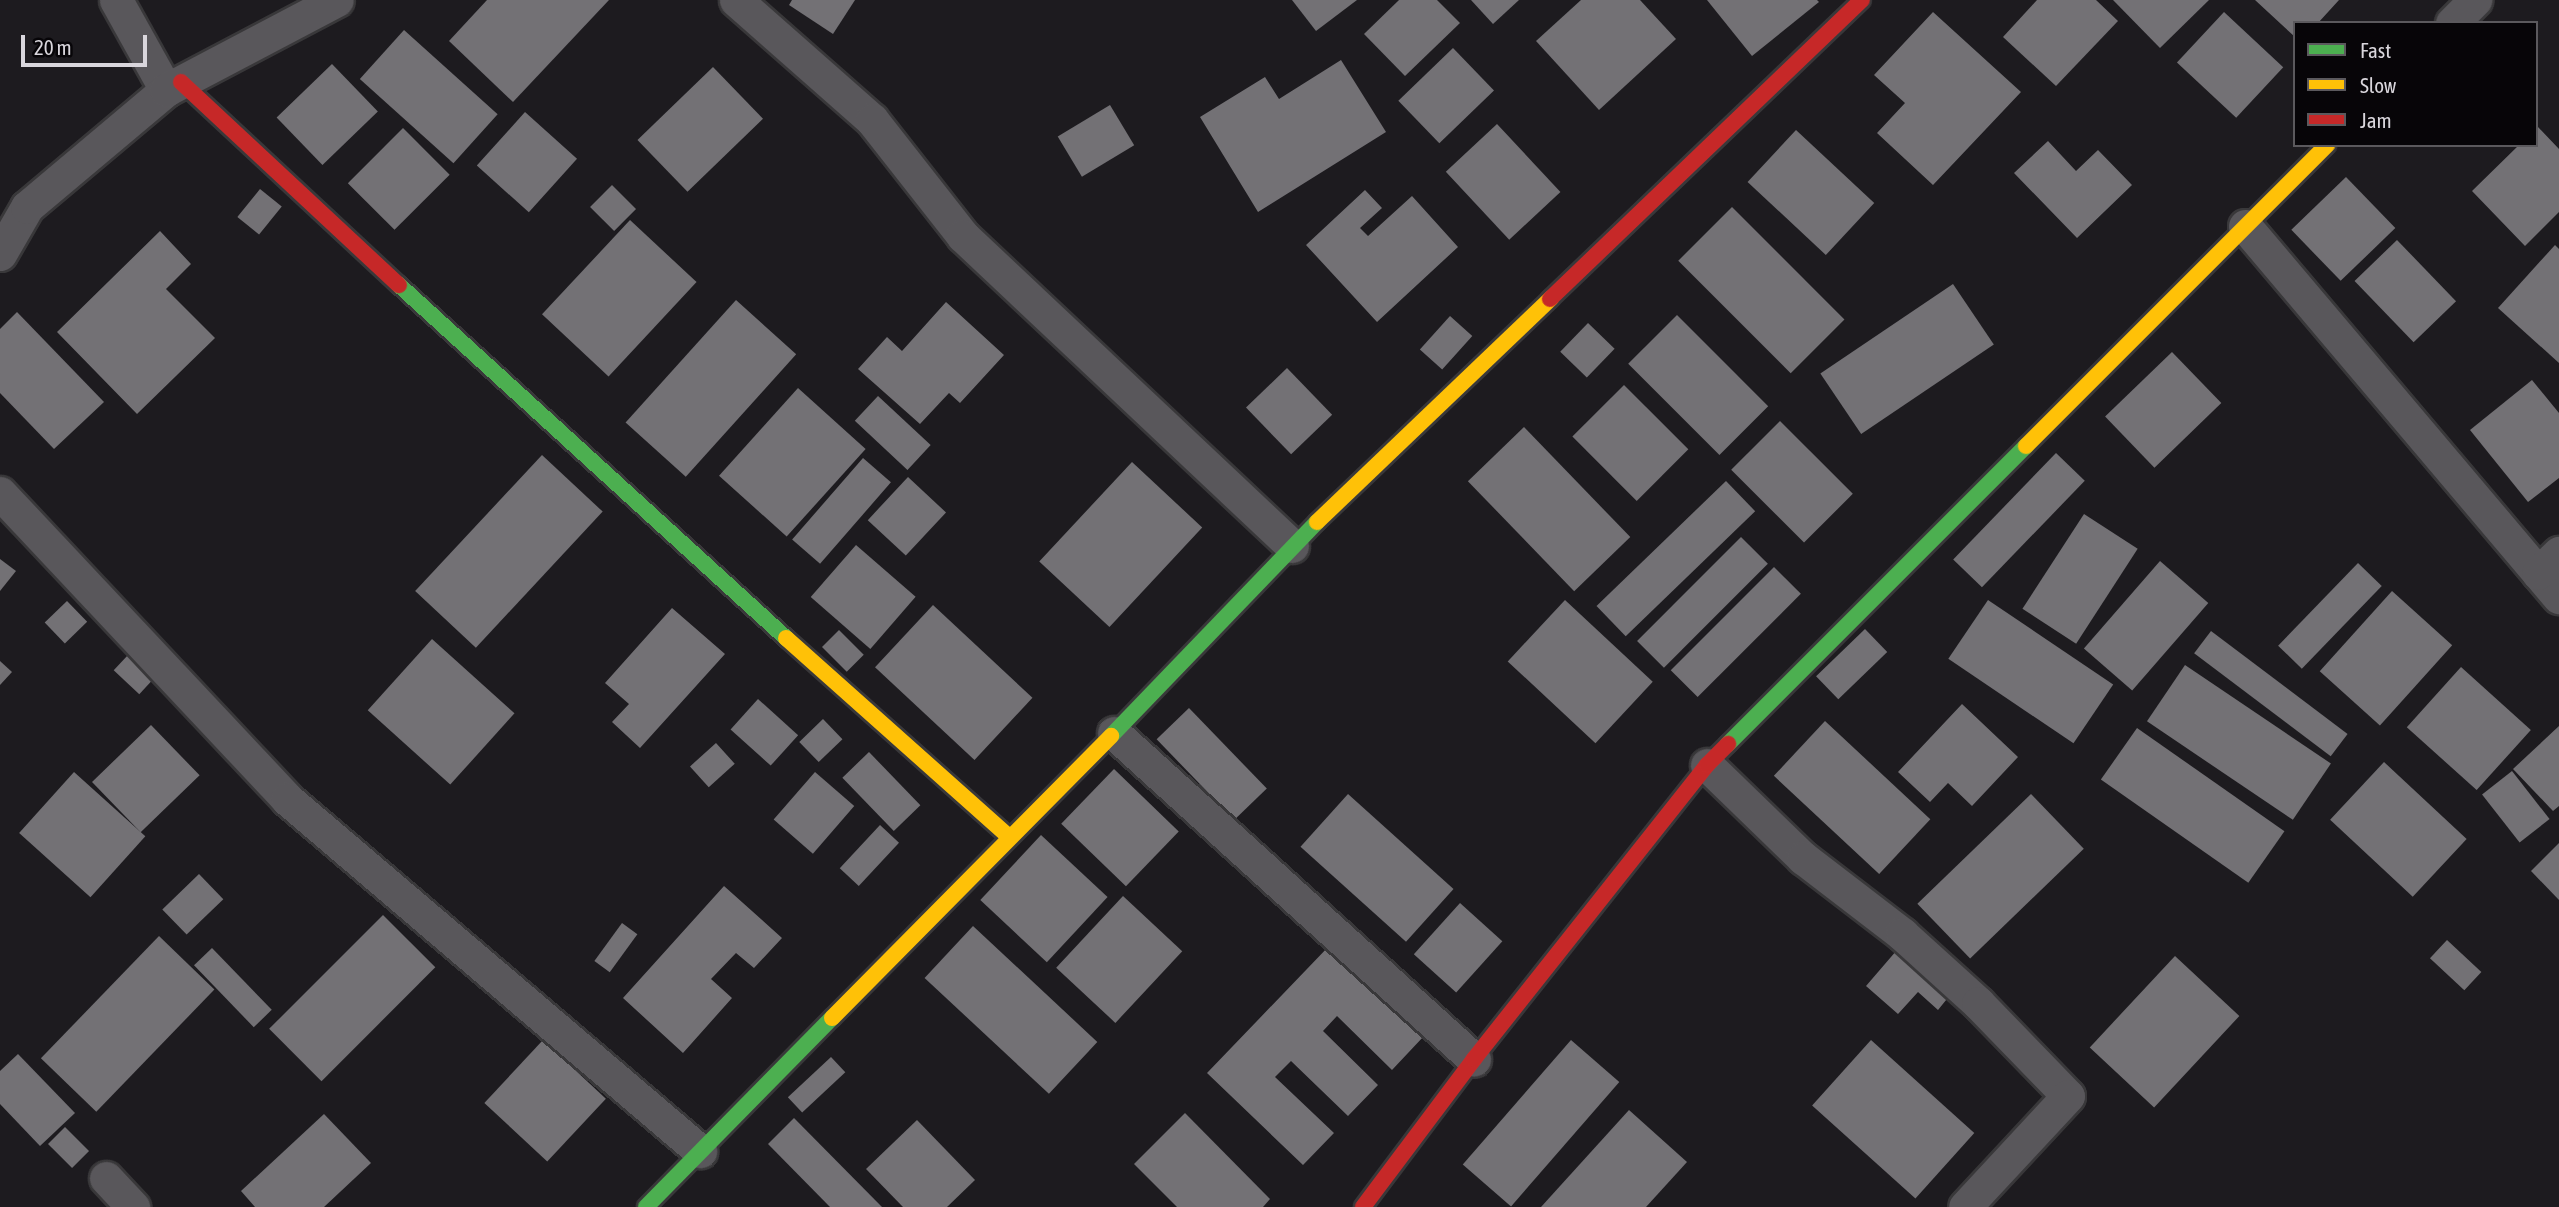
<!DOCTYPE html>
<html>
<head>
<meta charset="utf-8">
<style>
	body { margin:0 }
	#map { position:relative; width:2559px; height:1207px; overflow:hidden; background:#1d1b1f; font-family:"Asap Condensed",sans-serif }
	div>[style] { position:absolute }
	.building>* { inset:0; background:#737175; transform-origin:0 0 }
	.roads { filter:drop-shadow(2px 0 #39383a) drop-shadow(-2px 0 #39383a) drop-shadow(0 2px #39383a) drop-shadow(0 -2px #39383a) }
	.street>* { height:33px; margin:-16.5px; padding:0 16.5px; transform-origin:16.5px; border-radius:16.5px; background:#59575b }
	.fast>* { height:16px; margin:-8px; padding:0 8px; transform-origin:8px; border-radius:8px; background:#4caf50 }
	.slow>* { height:16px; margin:-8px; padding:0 8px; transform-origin:8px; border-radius:8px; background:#ffc107 }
	.jam>* { height:16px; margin:-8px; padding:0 8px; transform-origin:8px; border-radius:8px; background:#c62828 }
	span { translate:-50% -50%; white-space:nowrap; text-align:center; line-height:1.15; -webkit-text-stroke:7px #070508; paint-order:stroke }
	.legend { position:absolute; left:2293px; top:21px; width:245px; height:126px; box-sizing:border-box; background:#070508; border:2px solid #5b595d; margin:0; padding:9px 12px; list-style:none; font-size:21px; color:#d9d6dc }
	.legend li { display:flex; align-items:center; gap:14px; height:35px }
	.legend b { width:35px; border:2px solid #5b595d }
	.scale { position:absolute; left:21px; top:35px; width:126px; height:32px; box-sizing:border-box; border:4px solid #d9d6dc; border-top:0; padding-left:9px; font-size:21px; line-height:24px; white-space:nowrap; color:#d9d6dc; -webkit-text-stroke:5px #070508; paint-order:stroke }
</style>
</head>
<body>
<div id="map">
	<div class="building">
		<i style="clip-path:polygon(487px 0,609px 0,513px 102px,449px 41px)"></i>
		<i style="clip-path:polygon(792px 0,855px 0,833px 34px,789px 5px)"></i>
		<i style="clip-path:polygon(1292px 0,1357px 0,1316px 31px)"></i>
		<i style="clip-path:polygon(1399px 0,1437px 0,1460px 23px,1405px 76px,1364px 34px)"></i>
		<i style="clip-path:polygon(1471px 0,1519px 0,1493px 24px)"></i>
		<i style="clip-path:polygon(1581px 0,1640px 0,1676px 39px,1599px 110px,1536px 41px)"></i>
		<i style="clip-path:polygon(1707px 0,1817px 0,1819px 2px,1752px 56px)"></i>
		<i style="clip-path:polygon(2037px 0,2096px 0,2118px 21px,2056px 86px,2003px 37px)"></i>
		<i style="clip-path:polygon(2113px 0,2209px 0,2160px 48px)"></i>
		<i style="clip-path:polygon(2255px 0,2339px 0,2318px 23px,2295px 23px,2295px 37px)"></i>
		<i style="clip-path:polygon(1933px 12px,2021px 92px,1933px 185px,1877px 133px,1905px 103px,1874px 75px)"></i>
		<i style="left:2224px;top:12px;width:81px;height:69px;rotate:43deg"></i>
		<i style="left:404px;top:30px;width:126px;height:66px;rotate:42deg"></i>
		<i style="left:1453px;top:48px;width:59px;height:76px;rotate:46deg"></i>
		<i style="clip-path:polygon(1341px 60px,1386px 132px,1258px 212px,1200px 117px,1265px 77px,1279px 99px)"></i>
		<i style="left:332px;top:64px;width:66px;height:77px;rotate:46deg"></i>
		<i style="left:713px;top:67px;width:72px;height:105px;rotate:46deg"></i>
		<i style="left:1110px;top:105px;width:47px;height:61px;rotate:59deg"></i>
		<i style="left:525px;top:112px;width:70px;height:72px;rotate:42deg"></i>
		<i style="left:1497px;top:124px;width:93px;height:70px;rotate:47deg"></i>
		<i style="clip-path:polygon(2538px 127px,2559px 149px,2559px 212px,2525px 246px,2472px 191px,2519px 145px,2536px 145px)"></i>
		<i style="left:403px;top:128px;width:66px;height:78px;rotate:45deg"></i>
		<i style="left:1796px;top:130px;width:107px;height:71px;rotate:43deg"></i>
		<i style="clip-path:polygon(2048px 141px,2076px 171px,2098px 150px,2132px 185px,2077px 238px,2014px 173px)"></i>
		<i style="left:2346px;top:177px;width:71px;height:76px;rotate:46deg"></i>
		<i style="left:612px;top:185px;width:34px;height:31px;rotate:45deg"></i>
		<i style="left:260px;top:189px;width:28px;height:36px;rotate:39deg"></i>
		<i style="clip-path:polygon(1365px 190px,1382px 208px,1360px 228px,1368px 236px,1412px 196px,1458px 247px,1377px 322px,1306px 245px)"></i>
		<i style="left:1732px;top:207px;width:159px;height:76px;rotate:45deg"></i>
		<i style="left:630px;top:220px;width:91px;height:129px;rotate:43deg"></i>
		<i style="clip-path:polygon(160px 231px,191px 264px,166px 289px,215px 338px,137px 414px,57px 332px)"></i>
		<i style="left:2397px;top:240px;width:85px;height:59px;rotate:46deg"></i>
		<i style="clip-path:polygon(2555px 245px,2559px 249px,2559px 363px,2498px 308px)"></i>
		<i style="left:1953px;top:284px;width:73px;height:160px;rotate:56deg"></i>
		<i style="left:736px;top:300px;width:81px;height:165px;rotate:42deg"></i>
		<i style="clip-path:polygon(946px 302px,1004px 355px,960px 403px,949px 393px,920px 424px,858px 369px,887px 337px,902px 351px)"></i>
		<i style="clip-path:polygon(17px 312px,104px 402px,54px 449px,0 393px,0 329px)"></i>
		<i style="left:1677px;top:315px;width:129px;height:69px;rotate:45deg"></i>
		<i style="left:1450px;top:316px;width:30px;height:45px;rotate:42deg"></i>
		<i style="left:1588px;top:323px;width:37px;height:40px;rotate:44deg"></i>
		<i style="left:2172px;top:352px;width:71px;height:93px;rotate:46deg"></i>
		<i style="left:1287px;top:368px;width:65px;height:57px;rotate:46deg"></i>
		<i style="clip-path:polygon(2532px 380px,2559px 413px,2559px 478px,2528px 502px,2470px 430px)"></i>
		<i style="left:1624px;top:385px;width:91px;height:73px;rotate:45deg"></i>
		<i style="left:798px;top:388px;width:91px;height:118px;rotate:42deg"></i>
		<i style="left:878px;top:396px;width:72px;height:34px;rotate:43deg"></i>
		<i style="left:1780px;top:421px;width:103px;height:69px;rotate:45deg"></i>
		<i style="left:1524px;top:427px;width:153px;height:78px;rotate:46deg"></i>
		<i style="left:2056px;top:453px;width:40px;height:148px;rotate:44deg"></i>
		<i style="left:542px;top:455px;width:83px;height:186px;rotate:43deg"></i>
		<i style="left:863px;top:458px;width:37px;height:108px;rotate:41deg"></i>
		<i style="left:1132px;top:462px;width:96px;height:136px;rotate:43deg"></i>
		<i style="left:908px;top:477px;width:52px;height:59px;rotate:43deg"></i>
		<i style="left:1726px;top:481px;width:42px;height:180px;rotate:46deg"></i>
		<i style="left:2084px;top:514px;width:64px;height:113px;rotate:33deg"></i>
		<i style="left:1741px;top:537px;width:38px;height:147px;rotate:45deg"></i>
		<i style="left:856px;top:545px;width:79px;height:69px;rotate:41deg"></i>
		<i style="clip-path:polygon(0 559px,16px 571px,0 591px)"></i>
		<i style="left:2160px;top:561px;width:64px;height:116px;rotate:41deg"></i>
		<i style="left:2358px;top:563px;width:33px;height:115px;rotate:44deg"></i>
		<i style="left:1774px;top:567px;width:38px;height:146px;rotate:45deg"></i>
		<i style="left:2392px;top:591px;width:81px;height:108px;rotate:42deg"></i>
		<i style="left:1565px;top:600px;width:120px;height:84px;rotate:43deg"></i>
		<i style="left:1988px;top:600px;width:151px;height:71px;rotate:34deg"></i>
		<i style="left:67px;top:601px;width:29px;height:31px;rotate:46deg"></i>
		<i style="left:933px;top:605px;width:136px;height:85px;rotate:43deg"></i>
		<i style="clip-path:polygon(672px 608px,725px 654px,640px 748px,612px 722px,629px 704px,605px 683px)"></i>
		<i style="left:1865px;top:629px;width:32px;height:68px;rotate:46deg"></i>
		<i style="left:839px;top:630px;width:35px;height:24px;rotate:45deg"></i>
		<i style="left:2211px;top:631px;width:171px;height:28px;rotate:37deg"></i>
		<i style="left:432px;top:639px;width:111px;height:96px;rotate:42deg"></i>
		<i style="left:128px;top:655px;width:35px;height:21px;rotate:43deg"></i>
		<i style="clip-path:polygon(0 661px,12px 672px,0 685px)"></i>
		<i style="left:2185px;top:665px;width:176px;height:68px;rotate:34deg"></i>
		<i style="left:2461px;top:667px;width:94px;height:81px;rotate:42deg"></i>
		<i style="left:758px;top:699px;width:54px;height:41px;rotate:42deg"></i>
		<i style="clip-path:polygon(1962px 704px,2018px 757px,1972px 806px,1948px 783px,1930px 802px,1898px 772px)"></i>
		<i style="left:1189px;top:708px;width:112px;height:45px;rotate:46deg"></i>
		<i style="left:823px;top:719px;width:28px;height:33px;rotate:46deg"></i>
		<i style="left:1825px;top:721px;width:144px;height:75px;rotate:43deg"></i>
		<i style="left:151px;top:725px;width:70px;height:82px;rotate:46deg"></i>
		<i style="clip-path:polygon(2559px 726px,2559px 806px,2553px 811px,2513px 769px)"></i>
		<i style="left:2137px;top:728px;width:180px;height:63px;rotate:35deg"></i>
		<i style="left:716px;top:743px;width:28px;height:35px;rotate:48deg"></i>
		<i style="left:869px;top:752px;width:74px;height:37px;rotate:46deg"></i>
		<i style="left:2384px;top:762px;width:113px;height:79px;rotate:43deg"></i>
		<i style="left:1114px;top:769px;width:90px;height:76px;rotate:44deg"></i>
		<i style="left:2512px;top:771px;width:61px;height:38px;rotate:52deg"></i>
		<i style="left:74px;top:772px;width:96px;height:82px;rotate:42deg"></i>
		<i style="left:815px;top:772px;width:52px;height:63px;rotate:41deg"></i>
		<i style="left:1348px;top:794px;width:142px;height:71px;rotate:42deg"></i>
		<i style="left:2031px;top:794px;width:76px;height:158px;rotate:46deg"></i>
		<i style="left:880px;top:825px;width:26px;height:59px;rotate:43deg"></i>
		<i style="left:1041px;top:835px;width:91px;height:89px;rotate:43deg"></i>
		<i style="clip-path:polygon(2559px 843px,2559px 900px,2531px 871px)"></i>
		<i style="left:199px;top:874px;width:35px;height:51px;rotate:46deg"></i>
		<i style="clip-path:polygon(724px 886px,782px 938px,754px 968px,736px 953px,711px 979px,732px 998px,683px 1053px,623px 998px)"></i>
		<i style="left:1123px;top:896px;width:81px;height:98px;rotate:43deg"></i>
		<i style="left:1460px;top:903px;width:57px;height:69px;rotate:42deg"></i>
		<i style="left:383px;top:915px;width:74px;height:161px;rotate:45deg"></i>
		<i style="left:622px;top:923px;width:19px;height:47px;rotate:36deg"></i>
		<i style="left:973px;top:926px;width:170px;height:71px;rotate:43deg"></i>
		<i style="left:159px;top:936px;width:77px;height:170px;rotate:44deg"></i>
		<i style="left:2447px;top:940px;width:47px;height:25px;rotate:43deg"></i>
		<i style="clip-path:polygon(1903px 943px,1955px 989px,1938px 1010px,1918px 992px,1898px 1014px,1866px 986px)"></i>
		<i style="clip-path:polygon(1330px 945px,1424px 1036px,1392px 1070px,1337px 1016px,1323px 1031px,1378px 1085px,1348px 1116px,1291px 1061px,1275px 1077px,1334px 1133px,1303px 1165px,1207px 1073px)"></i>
		<i style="left:212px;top:948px;width:86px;height:25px;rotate:46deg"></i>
		<i style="left:2175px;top:956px;width:88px;height:125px;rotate:43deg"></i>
		<i style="left:543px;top:1040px;width:86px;height:86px;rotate:43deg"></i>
		<i style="left:1571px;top:1040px;width:64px;height:165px;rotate:41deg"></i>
		<i style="left:1871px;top:1040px;width:139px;height:88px;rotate:42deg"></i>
		<i style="clip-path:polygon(18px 1054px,75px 1113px,40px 1146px,0 1104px,0 1071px)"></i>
		<i style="left:831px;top:1057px;width:21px;height:59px;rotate:47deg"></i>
		<i style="clip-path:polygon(1629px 1110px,1687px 1162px,1646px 1207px,1541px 1207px)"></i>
		<i style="clip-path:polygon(1185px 1113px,1270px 1199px,1263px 1207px,1177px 1207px,1134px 1164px)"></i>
		<i style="clip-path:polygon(324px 1114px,371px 1163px,324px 1207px,255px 1207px,241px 1191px)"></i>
		<i style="clip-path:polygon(794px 1118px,882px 1207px,830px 1207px,768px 1144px)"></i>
		<i style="clip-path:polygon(917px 1120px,975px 1180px,947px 1207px,903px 1207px,866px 1169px)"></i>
		<i style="left:65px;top:1127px;width:34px;height:24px;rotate:45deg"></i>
	</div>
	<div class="roads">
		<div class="street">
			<i style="left:116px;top:0;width:103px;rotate:60.9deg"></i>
			<i style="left:736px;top:0;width:181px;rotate:41.4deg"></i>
			<i style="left:872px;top:120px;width:147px;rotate:51.9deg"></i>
			<i style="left:963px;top:236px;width:452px;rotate:43.3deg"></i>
			<i style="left:2452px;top:23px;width:33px;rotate:-45deg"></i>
			<i style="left:2245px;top:226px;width:486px;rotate:49.8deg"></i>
			<i style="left:0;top:254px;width:54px;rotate:-60.1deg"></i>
			<i style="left:27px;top:207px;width:182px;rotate:-40.1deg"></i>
			<i style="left:166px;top:90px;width:193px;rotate:-27.8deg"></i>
			<i style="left:0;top:493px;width:420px;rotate:46.8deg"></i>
			<i style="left:287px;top:799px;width:543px;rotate:40.44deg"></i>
			<i style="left:2538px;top:573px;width:29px;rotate:-44deg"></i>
			<i style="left:1114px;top:733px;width:486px;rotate:42.2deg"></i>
			<i style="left:1707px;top:765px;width:134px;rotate:44.1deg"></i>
			<i style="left:1803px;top:858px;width:125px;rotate:37.5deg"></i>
			<i style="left:1902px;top:934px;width:103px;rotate:42.2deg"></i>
			<i style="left:1978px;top:1003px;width:129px;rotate:45.9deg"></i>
			<i style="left:2068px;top:1096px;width:151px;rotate:132.9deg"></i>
			<i style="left:106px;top:1178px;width:40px;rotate:47deg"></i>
		</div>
		<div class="fast">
			<i style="left:399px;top:285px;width:524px;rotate:42.37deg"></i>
			<i style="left:1111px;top:736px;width:297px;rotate:-46.1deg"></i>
			<i style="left:1728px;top:744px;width:421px;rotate:-45deg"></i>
			<i style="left:646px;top:1207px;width:265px;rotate:-45.5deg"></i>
		</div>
		<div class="slow">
			<i style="left:2026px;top:446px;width:426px;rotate:-45deg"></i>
			<i style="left:1317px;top:522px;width:323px;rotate:-43.7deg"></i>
			<i style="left:786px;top:638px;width:299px;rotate:41.7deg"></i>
			<i style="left:832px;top:1018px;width:397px;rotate:-45.3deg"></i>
		</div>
		<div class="jam">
			<i style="left:181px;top:82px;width:298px;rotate:43deg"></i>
			<i style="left:1550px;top:299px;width:432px;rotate:-43.8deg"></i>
			<i style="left:1363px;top:1207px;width:185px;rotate:-53.1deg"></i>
			<i style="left:1474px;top:1059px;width:375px;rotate:-51.6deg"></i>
			<i style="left:1707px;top:765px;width:30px;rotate:-45deg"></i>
		</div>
	</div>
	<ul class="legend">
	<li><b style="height:9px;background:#4caf50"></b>Fast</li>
	<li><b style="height:9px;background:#ffc107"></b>Slow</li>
	<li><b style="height:9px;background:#c62828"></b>Jam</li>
	</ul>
	<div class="scale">20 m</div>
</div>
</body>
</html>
